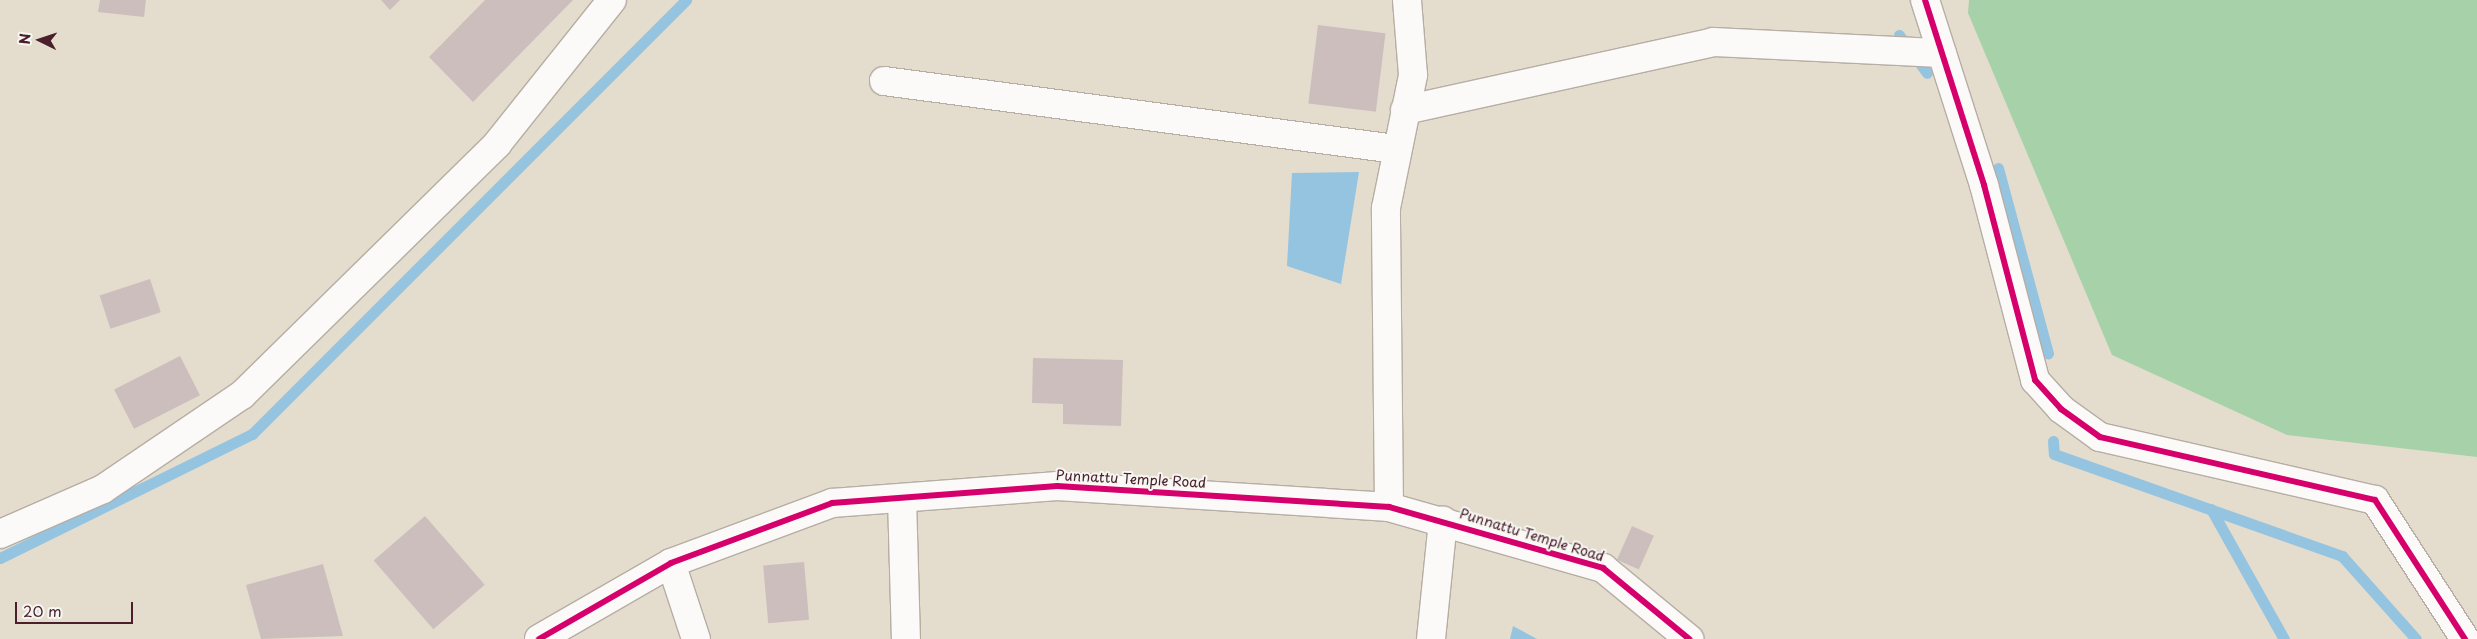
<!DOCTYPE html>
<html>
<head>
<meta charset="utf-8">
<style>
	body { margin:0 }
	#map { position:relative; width:2477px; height:639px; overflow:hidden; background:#e4ddcd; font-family:"Playpen Sans",sans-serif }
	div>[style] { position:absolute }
	.green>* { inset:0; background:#a7d2a9 }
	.water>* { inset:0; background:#95c4e1 }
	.stream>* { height:11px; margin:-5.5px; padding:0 5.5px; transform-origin:5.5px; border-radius:5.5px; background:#95c4e1 }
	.building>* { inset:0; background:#cdbebe; transform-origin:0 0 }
	.roads { filter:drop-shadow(1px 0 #b6ada4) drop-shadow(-1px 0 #b6ada4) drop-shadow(0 1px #b6ada4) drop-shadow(0 -1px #b6ada4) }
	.minor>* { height:28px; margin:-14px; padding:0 14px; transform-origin:14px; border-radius:14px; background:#fbfaf8 }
	.cycleway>* { height:6px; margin:-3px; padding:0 3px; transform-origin:3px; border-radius:3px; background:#d6006c }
	span { translate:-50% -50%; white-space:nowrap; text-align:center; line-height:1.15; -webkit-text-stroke:4px #f6f6f2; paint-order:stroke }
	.street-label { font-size:14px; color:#4a1f2b }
	.north { position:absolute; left:15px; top:15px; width:50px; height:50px; -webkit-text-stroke:4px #f6f6f2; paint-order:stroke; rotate:274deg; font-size:14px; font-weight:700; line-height:20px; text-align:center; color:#4a1f2b }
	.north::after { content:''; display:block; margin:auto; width:18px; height:22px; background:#4a1f2b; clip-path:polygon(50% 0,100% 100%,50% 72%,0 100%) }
	.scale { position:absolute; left:15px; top:602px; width:118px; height:22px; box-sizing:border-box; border:2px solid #4a1f2b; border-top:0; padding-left:6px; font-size:15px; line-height:18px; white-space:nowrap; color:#4a1f2b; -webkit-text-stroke:4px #f6f6f2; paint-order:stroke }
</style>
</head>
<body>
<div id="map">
	<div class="green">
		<i style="clip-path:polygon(1969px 0,2477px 0,2477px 457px,2287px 435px,2112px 355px,1968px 13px)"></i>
	</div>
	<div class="water">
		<i style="clip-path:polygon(1359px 172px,1341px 284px,1287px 266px,1292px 173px)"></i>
		<i style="clip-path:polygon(1513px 626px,1537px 639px,1510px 639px)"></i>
	</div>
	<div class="stream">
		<i style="left:1899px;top:35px;width:47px;rotate:53.6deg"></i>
		<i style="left:1998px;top:168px;width:192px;rotate:74.9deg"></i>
		<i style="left:2053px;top:441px;width:13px;rotate:86deg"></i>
		<i style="left:2054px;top:454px;width:306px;rotate:19.5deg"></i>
		<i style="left:2342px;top:556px;width:111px;rotate:48.3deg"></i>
		<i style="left:2211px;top:509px;width:149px;rotate:60.7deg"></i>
		<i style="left:0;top:558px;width:281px;rotate:-26.2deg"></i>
		<i style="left:252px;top:434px;width:614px;rotate:-45deg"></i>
	</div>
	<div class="building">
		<i style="clip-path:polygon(100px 0,146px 0,144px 17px,98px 12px)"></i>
		<i style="clip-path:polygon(381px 0,400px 0,390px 10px)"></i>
		<i style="clip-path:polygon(485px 0,573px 0,473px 102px,429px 57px)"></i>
		<i style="left:1318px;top:25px;width:68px;height:79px;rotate:7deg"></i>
		<i style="left:150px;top:279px;width:35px;height:53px;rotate:72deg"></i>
		<i style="left:180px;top:356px;width:44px;height:74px;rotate:63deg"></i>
		<i style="clip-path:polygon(1033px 358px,1123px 360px,1121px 426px,1063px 424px,1063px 404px,1032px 403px)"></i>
		<i style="left:425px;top:516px;width:91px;height:68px;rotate:49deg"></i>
		<i style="left:1632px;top:526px;width:24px;height:37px;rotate:24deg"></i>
		<i style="left:804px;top:562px;width:58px;height:41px;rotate:85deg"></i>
		<i style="clip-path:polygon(323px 564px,343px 636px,261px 639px,246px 585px)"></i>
	</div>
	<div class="roads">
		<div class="minor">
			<i style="left:1925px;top:0;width:194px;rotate:72.3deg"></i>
			<i style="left:1984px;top:185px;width:202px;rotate:75.3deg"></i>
			<i style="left:2035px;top:380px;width:39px;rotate:48deg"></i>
			<i style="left:2061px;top:409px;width:48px;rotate:35.7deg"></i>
			<i style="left:2100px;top:437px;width:282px;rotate:12.9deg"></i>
			<i style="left:2375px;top:500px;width:166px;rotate:57.1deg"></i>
			<i style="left:884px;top:81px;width:516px;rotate:7.57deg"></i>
			<i style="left:1405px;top:110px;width:315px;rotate:-12.4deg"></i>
			<i style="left:1713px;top:42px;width:229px;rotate:2.8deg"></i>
			<i style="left:902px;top:498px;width:141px;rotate:88.4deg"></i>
			<i style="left:1389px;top:507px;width:299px;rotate:-90.6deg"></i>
			<i style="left:1386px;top:208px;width:136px;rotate:-78.5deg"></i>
			<i style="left:1413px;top:75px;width:75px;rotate:-94.6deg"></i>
			<i style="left:0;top:534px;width:112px;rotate:-23.6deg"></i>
			<i style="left:103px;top:489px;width:168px;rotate:-34.1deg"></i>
			<i style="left:242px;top:395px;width:358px;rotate:-44.5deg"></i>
			<i style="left:497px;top:144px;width:184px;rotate:-51.4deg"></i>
			<i style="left:671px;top:563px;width:80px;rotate:71.8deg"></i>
			<i style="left:539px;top:639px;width:152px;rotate:-29.9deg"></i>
			<i style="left:671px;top:563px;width:172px;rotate:-20.4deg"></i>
			<i style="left:832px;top:503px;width:226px;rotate:-4.3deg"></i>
			<i style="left:1057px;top:486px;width:333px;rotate:3.6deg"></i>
			<i style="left:1389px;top:507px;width:223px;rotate:15.9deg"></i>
			<i style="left:1603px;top:568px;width:112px;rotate:39.5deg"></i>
			<i style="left:1431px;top:639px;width:119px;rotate:-84.2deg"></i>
		</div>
	</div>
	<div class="cycleway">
		<i style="left:1925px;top:0;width:194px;rotate:72.3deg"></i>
		<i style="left:1984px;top:185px;width:202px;rotate:75.3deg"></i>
		<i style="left:2035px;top:380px;width:39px;rotate:48deg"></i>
		<i style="left:2061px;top:409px;width:48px;rotate:35.7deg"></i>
		<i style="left:2100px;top:437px;width:282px;rotate:12.9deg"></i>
		<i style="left:2375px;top:500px;width:166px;rotate:57.1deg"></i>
		<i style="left:539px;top:639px;width:152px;rotate:-29.9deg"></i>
		<i style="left:671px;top:563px;width:172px;rotate:-20.4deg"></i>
		<i style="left:832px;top:503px;width:226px;rotate:-4.3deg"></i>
		<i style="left:1057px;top:486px;width:333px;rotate:3.6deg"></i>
		<i style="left:1389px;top:507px;width:223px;rotate:15.9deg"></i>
		<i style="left:1603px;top:568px;width:112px;rotate:39.5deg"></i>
	</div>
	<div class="street-label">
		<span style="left:1131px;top:479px;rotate:3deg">Punnattu Temple Road</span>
		<span style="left:1532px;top:535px;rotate:17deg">Punnattu Temple Road</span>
	</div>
	<div class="north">N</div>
	<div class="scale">20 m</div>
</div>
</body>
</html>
